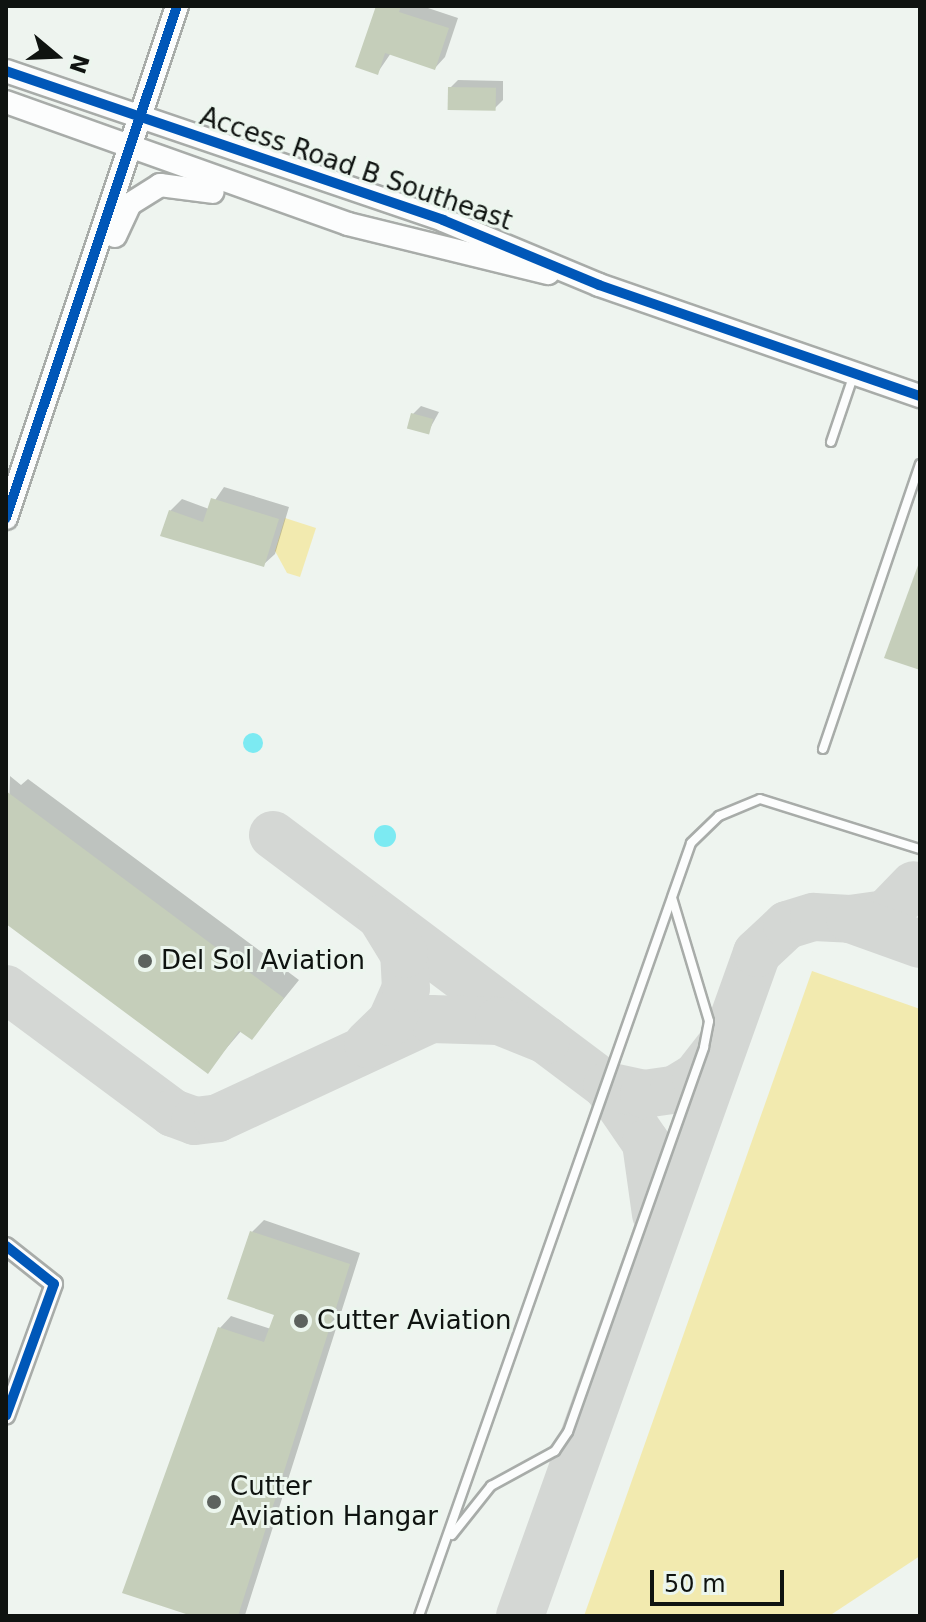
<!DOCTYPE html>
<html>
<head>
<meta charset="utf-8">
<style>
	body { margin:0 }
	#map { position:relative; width:926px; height:1622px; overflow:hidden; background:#eef4ef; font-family:"DejaVu Sans",sans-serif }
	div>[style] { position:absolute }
	.green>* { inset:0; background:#f2eaaf }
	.water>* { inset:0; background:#7ceaf2 }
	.round { border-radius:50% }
	.shadow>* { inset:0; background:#0003 }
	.taxiway>* { height:48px; margin:-24px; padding:0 24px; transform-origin:24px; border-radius:24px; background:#d4d7d4 }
	.building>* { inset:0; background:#c5ceba; transform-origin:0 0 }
	.roads { filter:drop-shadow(2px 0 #a8aca9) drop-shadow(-2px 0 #a8aca9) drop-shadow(0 2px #a8aca9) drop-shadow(0 -2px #a8aca9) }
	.lane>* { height:8px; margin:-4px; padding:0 4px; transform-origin:4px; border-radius:4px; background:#fcfdfd }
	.street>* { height:16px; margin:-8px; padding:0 8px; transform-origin:8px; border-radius:8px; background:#fcfdfd }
	.secondary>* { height:22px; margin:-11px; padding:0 11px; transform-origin:11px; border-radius:11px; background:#fcfdfd }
	.cycleway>* { height:10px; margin:-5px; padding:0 5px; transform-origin:5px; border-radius:5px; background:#0057b8 }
	.dots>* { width:22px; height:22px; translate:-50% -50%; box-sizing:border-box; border:4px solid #ecf6ee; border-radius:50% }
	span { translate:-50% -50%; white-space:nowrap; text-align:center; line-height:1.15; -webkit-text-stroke:6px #ecf6ee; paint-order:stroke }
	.street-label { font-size:26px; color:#0f1310 }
	.poi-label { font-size:26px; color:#0f1310 }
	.left { translate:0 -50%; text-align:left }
	.frame { position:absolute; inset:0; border:8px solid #0f1310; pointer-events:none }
	.north { position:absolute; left:16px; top:16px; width:80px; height:80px; -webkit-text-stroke:6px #ecf6ee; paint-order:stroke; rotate:109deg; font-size:22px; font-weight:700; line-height:32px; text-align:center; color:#0f1310 }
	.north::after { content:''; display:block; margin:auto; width:28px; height:36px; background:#0f1310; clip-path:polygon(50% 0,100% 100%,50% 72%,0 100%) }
	.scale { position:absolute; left:650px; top:1570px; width:134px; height:36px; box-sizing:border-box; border:4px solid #0f1310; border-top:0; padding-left:10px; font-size:24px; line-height:28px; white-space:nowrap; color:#0f1310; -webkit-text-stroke:6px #ecf6ee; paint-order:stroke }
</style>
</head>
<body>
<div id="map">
	<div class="green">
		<i style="clip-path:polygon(285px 518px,316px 528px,300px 577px,287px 573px,275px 551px)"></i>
		<i style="clip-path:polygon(812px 971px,920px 1009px,920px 1556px,829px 1616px,584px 1616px)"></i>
	</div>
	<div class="water">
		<i class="round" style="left:243px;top:733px;width:20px;height:20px"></i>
		<i class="round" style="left:374px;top:825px;width:22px;height:22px"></i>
	</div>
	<div class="shadow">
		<i style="clip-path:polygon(378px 6px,422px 6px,458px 18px,445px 57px,435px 68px,391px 53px,378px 72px)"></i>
		<i style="clip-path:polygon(458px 80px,503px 81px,503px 100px,495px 108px,450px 88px)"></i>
		<i style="clip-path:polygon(421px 406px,439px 412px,428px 432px,413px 414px)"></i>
		<i style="clip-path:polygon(224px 487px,289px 507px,275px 554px,263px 565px,170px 511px,182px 499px,209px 509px)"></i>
		<i style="clip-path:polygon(10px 776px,21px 785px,28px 779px,299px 980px,252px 1038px,242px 1030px,207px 1071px,6px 921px)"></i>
		<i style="clip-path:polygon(264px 1220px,360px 1253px,245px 1615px,199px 1616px,220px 1328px,231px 1316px,271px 1329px,276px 1314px,252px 1232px)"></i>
	</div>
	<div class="taxiway">
		<i style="left:273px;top:835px;width:418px;rotate:36.9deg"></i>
		<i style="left:607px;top:1086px;width:69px;rotate:55.6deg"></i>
		<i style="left:646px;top:1143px;width:72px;rotate:82deg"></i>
		<i style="left:850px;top:919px;width:36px;rotate:-8deg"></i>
		<i style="left:886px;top:914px;width:40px;rotate:-46deg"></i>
		<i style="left:6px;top:989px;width:208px;rotate:36.6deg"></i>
		<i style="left:173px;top:1113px;width:23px;rotate:20deg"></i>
		<i style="left:195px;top:1121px;width:23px;rotate:-7deg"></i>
		<i style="left:218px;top:1118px;width:235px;rotate:-24.9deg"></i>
		<i style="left:431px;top:1019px;width:68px;rotate:1.7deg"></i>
		<i style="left:499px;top:1021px;width:51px;rotate:22deg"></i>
		<i style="left:368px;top:1044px;width:32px;rotate:-44deg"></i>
		<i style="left:391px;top:1022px;width:36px;rotate:-66deg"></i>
		<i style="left:406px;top:989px;width:35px;rotate:-93deg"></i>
		<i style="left:404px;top:954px;width:42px;rotate:-121.4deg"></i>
		<i style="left:607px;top:1086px;width:38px;rotate:12deg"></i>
		<i style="left:644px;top:1094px;width:30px;rotate:-8deg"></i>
		<i style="left:674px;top:1090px;width:26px;rotate:-31deg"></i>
		<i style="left:696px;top:1077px;width:36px;rotate:-52deg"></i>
		<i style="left:520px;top:1616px;width:704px;rotate:-70.33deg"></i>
		<i style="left:757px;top:953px;width:41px;rotate:-43deg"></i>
		<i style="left:787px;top:925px;width:28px;rotate:-17deg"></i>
		<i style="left:814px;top:917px;width:36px;rotate:3deg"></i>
		<i style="left:850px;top:919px;width:74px;rotate:19.7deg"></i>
	</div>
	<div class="building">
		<i style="clip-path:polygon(376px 6px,401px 6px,399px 12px,449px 28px,435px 70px,385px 53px,378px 75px,355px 67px)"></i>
		<i style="left:448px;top:87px;width:48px;height:23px;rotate:1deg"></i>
		<i style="left:411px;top:413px;width:23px;height:16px;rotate:15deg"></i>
		<i style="clip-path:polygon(211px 498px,279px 519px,264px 567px,160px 536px,169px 510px,203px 522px)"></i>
		<i style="clip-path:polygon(920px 560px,920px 670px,884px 658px)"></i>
		<i style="clip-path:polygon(6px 791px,284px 998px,252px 1040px,239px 1031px,208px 1074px,6px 924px)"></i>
		<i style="clip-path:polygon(250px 1231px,350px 1264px,238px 1616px,192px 1616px,122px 1593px,218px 1327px,264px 1342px,274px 1315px,227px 1299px)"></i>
	</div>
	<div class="roads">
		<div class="lane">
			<i style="left:831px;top:442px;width:72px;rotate:-71.3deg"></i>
			<i style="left:823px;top:749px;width:301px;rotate:-71.2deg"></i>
			<i style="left:452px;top:1535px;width:63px;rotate:-51.5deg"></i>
			<i style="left:491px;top:1486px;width:73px;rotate:-28.7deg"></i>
			<i style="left:555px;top:1451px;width:23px;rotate:-56deg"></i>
			<i style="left:568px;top:1432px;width:408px;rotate:-70.5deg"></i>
			<i style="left:704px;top:1047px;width:26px;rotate:-79deg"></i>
			<i style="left:709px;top:1021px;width:128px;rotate:-106.7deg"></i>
			<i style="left:419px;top:1616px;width:819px;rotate:-70.61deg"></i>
			<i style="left:691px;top:843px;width:39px;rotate:-44deg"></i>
			<i style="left:719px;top:816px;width:44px;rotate:-22.5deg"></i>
			<i style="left:760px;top:799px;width:168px;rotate:17.4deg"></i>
		</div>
		<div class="street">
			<i style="left:6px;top:1246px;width:61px;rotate:38.4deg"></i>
			<i style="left:54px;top:1284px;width:140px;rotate:110deg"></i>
		</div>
		<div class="secondary">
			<i style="left:6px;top:71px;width:462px;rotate:18.8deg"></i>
			<i style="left:443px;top:220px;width:169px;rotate:22.6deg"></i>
			<i style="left:599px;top:285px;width:340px;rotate:19.1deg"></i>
			<i style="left:6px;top:102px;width:363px;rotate:19.6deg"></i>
			<i style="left:348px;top:224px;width:206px;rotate:13.8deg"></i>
			<i style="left:115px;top:236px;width:35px;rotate:-65deg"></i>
			<i style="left:130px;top:204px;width:36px;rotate:-32deg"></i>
			<i style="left:160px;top:185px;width:53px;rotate:7.5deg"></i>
			<i style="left:6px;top:518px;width:540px;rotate:-71.53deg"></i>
		</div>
	</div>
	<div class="cycleway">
		<i style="left:6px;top:71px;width:462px;rotate:18.8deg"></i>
		<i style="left:443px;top:220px;width:169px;rotate:22.6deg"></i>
		<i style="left:599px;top:285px;width:340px;rotate:19.1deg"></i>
		<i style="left:6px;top:518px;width:540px;rotate:-71.53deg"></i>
		<i style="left:6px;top:1246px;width:61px;rotate:38.4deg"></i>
		<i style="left:54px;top:1284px;width:140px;rotate:110deg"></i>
	</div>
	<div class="dots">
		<i style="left:145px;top:961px;background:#5d625e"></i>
		<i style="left:301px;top:1321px;background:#5d625e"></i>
		<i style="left:214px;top:1502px;background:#5d625e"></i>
	</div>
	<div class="street-label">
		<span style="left:356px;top:169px;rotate:19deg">Access Road B Southeast</span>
	</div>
	<div class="poi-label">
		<span class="left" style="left:161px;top:961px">Del Sol Aviation</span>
		<span class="left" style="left:317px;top:1321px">Cutter Aviation</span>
		<span class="left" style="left:230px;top:1502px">Cutter<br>Aviation Hangar</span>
	</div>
	<div class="frame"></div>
	<div class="north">N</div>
	<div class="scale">50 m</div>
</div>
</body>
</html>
